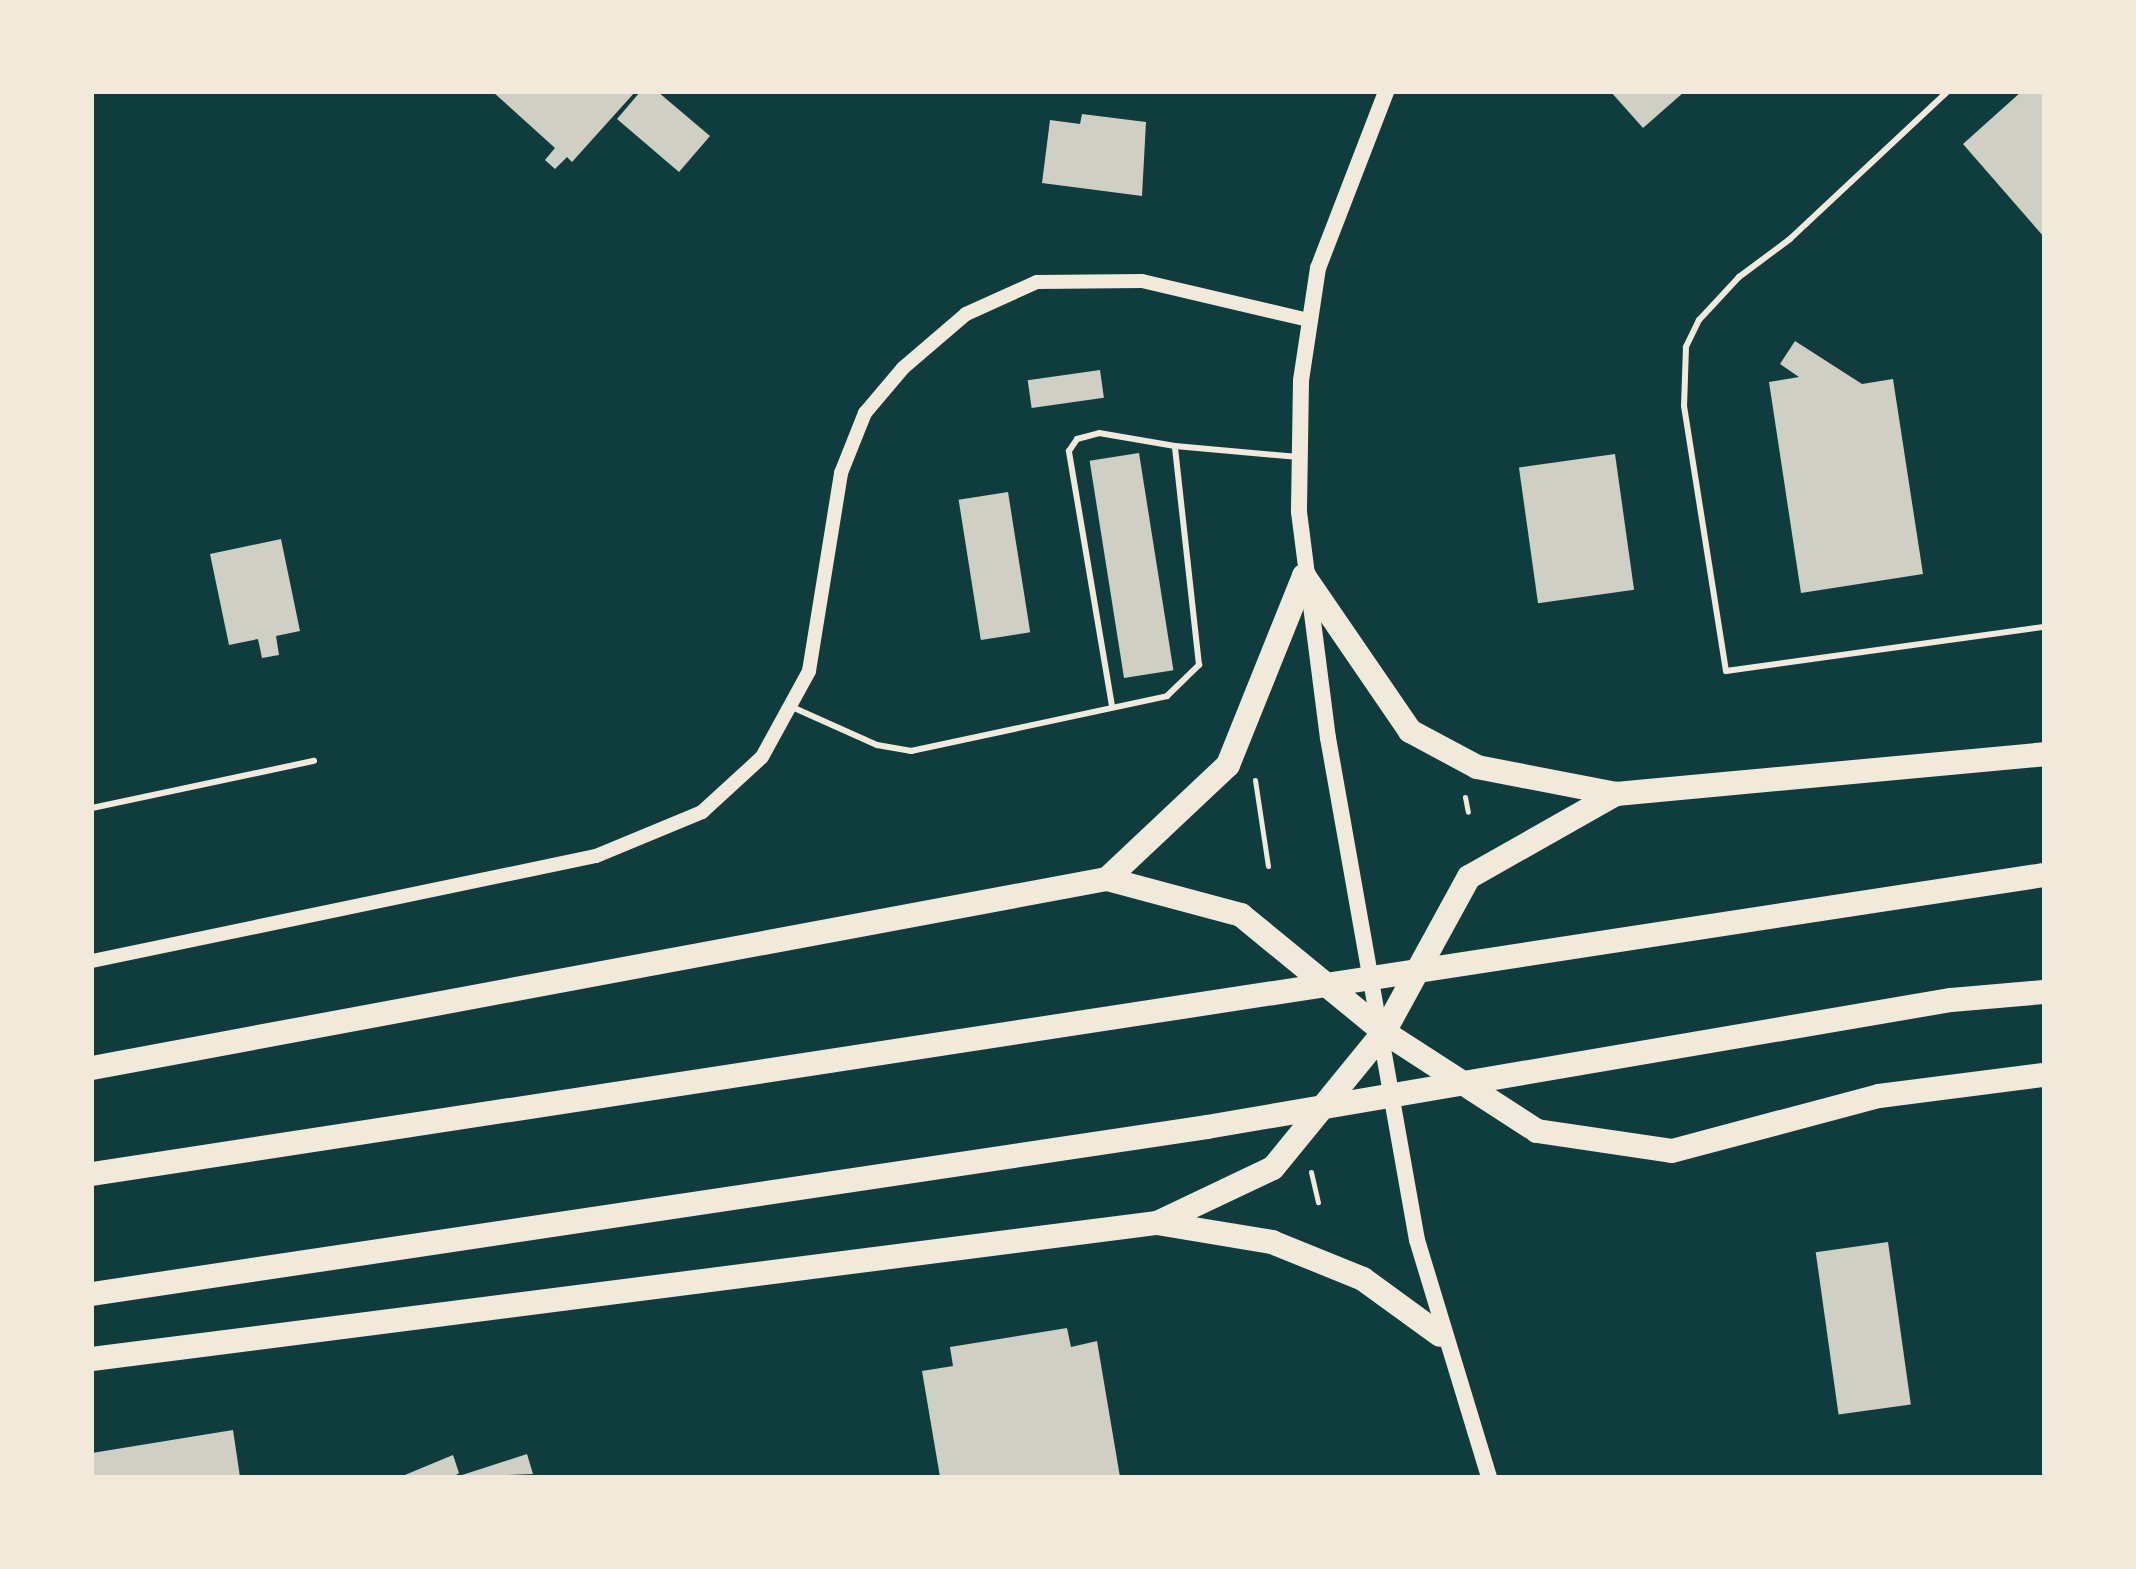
<!DOCTYPE html>
<html>
<head>
<meta charset="utf-8">
<style>
	body { margin:0 }
	#map { position:relative; width:2136px; height:1569px; overflow:hidden; background:#0f3d3e; font-family:"Exo 2",sans-serif }
	div>[style] { position:absolute }
	.building>* { inset:0; background:#cfcfc3; transform-origin:0 0 }
	.path>* { height:5px; margin:-2.5px; padding:0 2.5px; transform-origin:2.5px; border-radius:2.5px; background:#f1e9da }
	.service>* { height:6px; margin:-3px; padding:0 3px; transform-origin:3px; border-radius:3px; background:#f1e9da }
	.tertiary>* { height:14px; margin:-7px; padding:0 7px; transform-origin:7px; border-radius:7px; background:#f1e9da }
	.secondary>* { height:16px; margin:-8px; padding:0 8px; transform-origin:8px; border-radius:8px; background:#f1e9da }
	.motorway>* { height:24px; margin:-12px; padding:0 12px; transform-origin:12px; border-radius:12px; background:#f1e9da }
	span { translate:-50% -50%; white-space:nowrap; text-align:center; line-height:1.15; -webkit-text-stroke:7px #f1e9da; paint-order:stroke }
	.frame { position:absolute; inset:0; border:94px solid #f1e9da; pointer-events:none }
</style>
</head>
<body>
<div id="map">
	<div class="building">
		<i style="clip-path:polygon(493px 92px,635px 92px,572px 162px,567px 157px,555px 169px,545px 160px,555px 148px)"></i>
		<i style="clip-path:polygon(640px 92px,658px 92px,710px 136px,679px 172px,617px 119px)"></i>
		<i style="clip-path:polygon(1611px 92px,1684px 92px,1643px 128px)"></i>
		<i style="clip-path:polygon(2021px 92px,2044px 92px,2044px 237px,1963px 144px)"></i>
		<i style="clip-path:polygon(1082px 114px,1146px 122px,1142px 196px,1042px 183px,1050px 120px,1080px 124px)"></i>
		<i style="clip-path:polygon(1795px 341px,1862px 384px,1893px 379px,1923px 574px,1801px 593px,1769px 382px,1799px 377px,1780px 364px)"></i>
		<i style="left:1100px;top:370px;width:28px;height:73px;rotate:82deg"></i>
		<i style="left:1139px;top:453px;width:220px;height:50px;rotate:81deg"></i>
		<i style="left:1615px;top:454px;width:137px;height:97px;rotate:82deg"></i>
		<i style="left:1008px;top:492px;width:142px;height:50px;rotate:81deg"></i>
		<i style="clip-path:polygon(281px 539px,300px 631px,276px 636px,279px 655px,262px 658px,258px 639px,229px 645px,210px 554px)"></i>
		<i style="left:1888px;top:1242px;width:164px;height:73px;rotate:82deg"></i>
		<i style="clip-path:polygon(1067px 1328px,1071px 1347px,1097px 1341px,1120px 1477px,940px 1477px,922px 1371px,953px 1366px,950px 1347px)"></i>
		<i style="clip-path:polygon(233px 1430px,240px 1477px,92px 1477px,92px 1453px)"></i>
		<i style="clip-path:polygon(527px 1454px,533px 1474px,459px 1477px,459px 1476px)"></i>
		<i style="clip-path:polygon(453px 1455px,459px 1473px,453px 1477px,400px 1477px)"></i>
	</div>
	<div class="path">
		<i style="left:1255px;top:780px;width:87px;rotate:81.4deg"></i>
		<i style="left:1465px;top:797px;width:15px;rotate:79deg"></i>
		<i style="left:1311px;top:1172px;width:31px;rotate:77deg"></i>
	</div>
	<div class="service">
		<i style="left:1947px;top:92px;width:215px;rotate:136.9deg"></i>
		<i style="left:1790px;top:239px;width:64px;rotate:143.3deg"></i>
		<i style="left:1739px;top:277px;width:59px;rotate:132.9deg"></i>
		<i style="left:1699px;top:320px;width:30px;rotate:116deg"></i>
		<i style="left:1686px;top:347px;width:59px;rotate:91.9deg"></i>
		<i style="left:1684px;top:406px;width:268px;rotate:81deg"></i>
		<i style="left:1726px;top:671px;width:321px;rotate:-7.9deg"></i>
		<i style="left:1112px;top:706px;width:259px;rotate:-99.6deg"></i>
		<i style="left:1069px;top:451px;width:14px;rotate:-56deg"></i>
		<i style="left:1077px;top:439px;width:23px;rotate:-15deg"></i>
		<i style="left:1099px;top:433px;width:77px;rotate:9.7deg"></i>
		<i style="left:792px;top:707px;width:93px;rotate:24.1deg"></i>
		<i style="left:877px;top:745px;width:35px;rotate:10deg"></i>
		<i style="left:911px;top:751px;width:262px;rotate:-12.1deg"></i>
		<i style="left:1167px;top:696px;width:45px;rotate:-44.1deg"></i>
		<i style="left:1199px;top:665px;width:220px;rotate:-96.3deg"></i>
		<i style="left:1175px;top:446px;width:124px;rotate:5.1deg"></i>
		<i style="left:92px;top:808px;width:227px;rotate:-12deg"></i>
	</div>
	<div class="tertiary">
		<i style="left:92px;top:961px;width:515px;rotate:-11.77deg"></i>
		<i style="left:596px;top:856px;width:115px;rotate:-22.5deg"></i>
		<i style="left:702px;top:812px;width:81px;rotate:-42.5deg"></i>
		<i style="left:762px;top:757px;width:98px;rotate:-61.3deg"></i>
		<i style="left:809px;top:671px;width:201px;rotate:-80.8deg"></i>
		<i style="left:841px;top:473px;width:65px;rotate:-68.2deg"></i>
		<i style="left:865px;top:413px;width:59px;rotate:-49.8deg"></i>
		<i style="left:903px;top:368px;width:83px;rotate:-40.6deg"></i>
		<i style="left:966px;top:314px;width:78px;rotate:-24.3deg"></i>
		<i style="left:1037px;top:282px;width:105px;rotate:-0.5deg"></i>
		<i style="left:1142px;top:281px;width:171px;rotate:13.2deg"></i>
	</div>
	<div class="secondary">
		<i style="left:1386px;top:92px;width:189px;rotate:111.1deg"></i>
		<i style="left:1318px;top:268px;width:114px;rotate:98.6deg"></i>
		<i style="left:1301px;top:381px;width:131px;rotate:90.9deg"></i>
		<i style="left:1299px;top:512px;width:228px;rotate:82.7deg"></i>
		<i style="left:1328px;top:738px;width:510px;rotate:79.95deg"></i>
		<i style="left:1417px;top:1240px;width:248px;rotate:73.1deg"></i>
	</div>
	<div class="motorway">
		<i style="left:1304px;top:576px;width:188px;rotate:55.6deg"></i>
		<i style="left:1410px;top:731px;width:76px;rotate:28.2deg"></i>
		<i style="left:1477px;top:767px;width:142px;rotate:11deg"></i>
		<i style="left:1616px;top:794px;width:430px;rotate:-5.3deg"></i>
		<i style="left:1107px;top:879px;width:166px;rotate:-43.3deg"></i>
		<i style="left:1228px;top:765px;width:204px;rotate:-68.1deg"></i>
		<i style="left:92px;top:1068px;width:1032px;rotate:-10.55deg"></i>
		<i style="left:1107px;top:879px;width:139px;rotate:15deg"></i>
		<i style="left:1241px;top:915px;width:185px;rotate:39.3deg"></i>
		<i style="left:1384px;top:1032px;width:182px;rotate:32.9deg"></i>
		<i style="left:1537px;top:1131px;width:136px;rotate:8.4deg"></i>
		<i style="left:1672px;top:1151px;width:214px;rotate:-14.9deg"></i>
		<i style="left:1879px;top:1096px;width:166px;rotate:-7.3deg"></i>
		<i style="left:92px;top:1174px;width:1975px;rotate:-8.71deg"></i>
		<i style="left:1157px;top:1223px;width:128px;rotate:-25.4deg"></i>
		<i style="left:1273px;top:1168px;width:176px;rotate:-50.8deg"></i>
		<i style="left:1384px;top:1032px;width:177px;rotate:-61.3deg"></i>
		<i style="left:1469px;top:877px;width:169px;rotate:-29.5deg"></i>
		<i style="left:92px;top:1294px;width:1127px;rotate:-8.52deg"></i>
		<i style="left:1207px;top:1127px;width:755px;rotate:-9.69deg"></i>
		<i style="left:1951px;top:1000px;width:93px;rotate:-4.9deg"></i>
		<i style="left:92px;top:1359px;width:1074px;rotate:-7.28deg"></i>
		<i style="left:1157px;top:1223px;width:117px;rotate:9.4deg"></i>
		<i style="left:1272px;top:1242px;width:98px;rotate:22.1deg"></i>
		<i style="left:1363px;top:1279px;width:95px;rotate:36deg"></i>
	</div>
	<div class="frame"></div>
</div>
</body>
</html>
